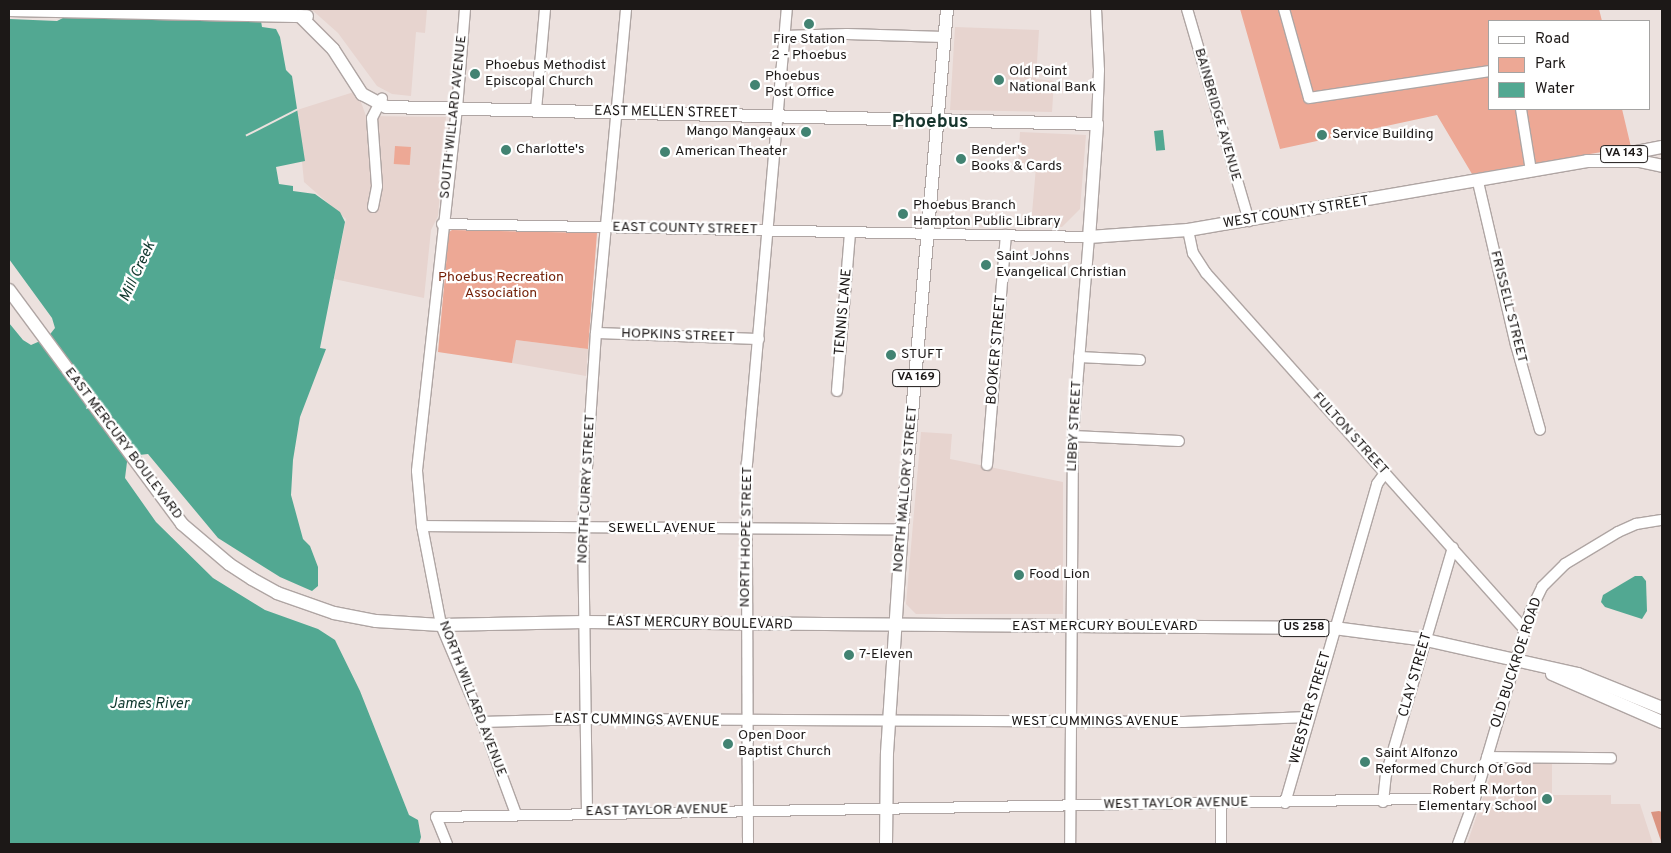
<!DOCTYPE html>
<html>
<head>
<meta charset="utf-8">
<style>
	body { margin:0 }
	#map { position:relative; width:1671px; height:853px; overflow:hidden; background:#ece1de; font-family:Overpass,sans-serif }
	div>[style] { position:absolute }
	.built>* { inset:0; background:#e7d4cf }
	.green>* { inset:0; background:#eda895; transform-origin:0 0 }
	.forest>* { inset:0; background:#db9481 }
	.water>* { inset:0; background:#52a892; transform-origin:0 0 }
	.pier>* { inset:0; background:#ece1de; transform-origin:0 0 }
	.roads { filter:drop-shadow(1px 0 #afa5a3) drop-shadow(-1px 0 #afa5a3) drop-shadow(0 1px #afa5a3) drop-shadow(0 -1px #afa5a3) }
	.minor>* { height:10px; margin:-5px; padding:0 5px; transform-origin:5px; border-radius:5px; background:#fff }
	.major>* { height:12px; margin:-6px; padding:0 6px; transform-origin:6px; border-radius:6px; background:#fff }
	.dots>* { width:14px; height:14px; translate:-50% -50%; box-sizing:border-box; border:2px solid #fff; border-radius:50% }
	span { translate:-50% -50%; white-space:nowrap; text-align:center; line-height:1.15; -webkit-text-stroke:4.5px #fff; paint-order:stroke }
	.shield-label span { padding:1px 4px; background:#fff; border:1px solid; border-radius:4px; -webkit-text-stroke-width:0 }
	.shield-label { font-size:12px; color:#1c1817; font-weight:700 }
	.poi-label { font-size:14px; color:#1c1817 }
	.left { translate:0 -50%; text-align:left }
	.right { translate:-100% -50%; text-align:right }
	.street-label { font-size:14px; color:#1c1817 }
	.park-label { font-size:14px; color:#75230b }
	.water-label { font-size:15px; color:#0f372d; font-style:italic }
	.district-label { font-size:19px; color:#15342c; font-weight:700 }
	.frame { position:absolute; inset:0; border:10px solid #1c1817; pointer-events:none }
	.legend { position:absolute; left:1488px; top:20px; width:162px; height:90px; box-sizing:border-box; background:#fff; border:1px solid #a4a3a2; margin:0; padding:6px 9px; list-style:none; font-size:15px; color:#1c1817 }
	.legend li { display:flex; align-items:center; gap:10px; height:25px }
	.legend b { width:25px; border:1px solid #a4a3a2 }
</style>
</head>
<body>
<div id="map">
	<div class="built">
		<i style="clip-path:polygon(311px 9px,427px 9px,425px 33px,416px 32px,411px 96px,392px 94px,377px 86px,338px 33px)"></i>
		<i style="clip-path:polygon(955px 27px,1039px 30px,1036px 79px,1054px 81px,1052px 112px,950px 110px)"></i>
		<i style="clip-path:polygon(357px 91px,366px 116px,446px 117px,438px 216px,431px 230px,424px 298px,334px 279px,346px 219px,304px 182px,297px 110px)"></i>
		<i style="clip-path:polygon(1020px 132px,1086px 135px,1080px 209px,1062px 227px,1031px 225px,1036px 167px,1018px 165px)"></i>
		<i style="clip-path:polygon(516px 340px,588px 349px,586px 376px,512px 363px)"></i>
		<i style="clip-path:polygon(921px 432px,952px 434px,950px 459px,1063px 482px,1063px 614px,916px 614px,906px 604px)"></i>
		<i style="clip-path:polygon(1495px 762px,1552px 763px,1552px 795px,1611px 795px,1611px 804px,1640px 804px,1653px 844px,1467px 844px)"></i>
	</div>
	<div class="green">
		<i style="clip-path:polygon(1240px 9px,1599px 9px,1602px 21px,1490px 21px,1490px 109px,1622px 109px,1631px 147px,1472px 174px,1437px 115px,1280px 149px)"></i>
		<i style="left:395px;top:146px;width:16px;height:18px;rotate:4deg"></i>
		<i style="clip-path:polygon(452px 230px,597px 233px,588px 349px,516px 340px,512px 363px,438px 352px,449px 232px)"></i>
	</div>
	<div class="forest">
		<i style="clip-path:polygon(1659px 811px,1662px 812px,1662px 844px,1651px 812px)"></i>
	</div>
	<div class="water">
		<i style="clip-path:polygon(65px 9px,259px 9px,262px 27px,276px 29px,280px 37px,286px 70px,292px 76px,305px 161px,276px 167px,279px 184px,293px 186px,293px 191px,315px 194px,340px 212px,345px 222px,320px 348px,326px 349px,300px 417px,293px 460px,291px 495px,303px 539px,310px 546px,318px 567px,318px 586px,312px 591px,280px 577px,218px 538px,148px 454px,139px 455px,127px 462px,125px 478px,156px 522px,213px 578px,265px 610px,318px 629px,335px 640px,360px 691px,409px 815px,418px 820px,421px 837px,419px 844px,9px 844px,9px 323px,23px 340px,31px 345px,47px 338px,55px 328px,52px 318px,9px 259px,9px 19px,57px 21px,63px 18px)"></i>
		<i style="left:1163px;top:130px;width:20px;height:9px;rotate:84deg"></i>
		<i style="clip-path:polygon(1635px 576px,1642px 576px,1646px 581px,1647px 611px,1642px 619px,1605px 607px,1601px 602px,1603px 595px)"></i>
	</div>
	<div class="pier">
		<i style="left:298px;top:108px;width:2px;height:59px;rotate:63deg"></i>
	</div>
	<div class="roads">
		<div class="minor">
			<i style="left:465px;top:9px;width:99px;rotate:94.6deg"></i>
			<i style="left:457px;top:108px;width:365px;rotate:96.3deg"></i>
			<i style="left:417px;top:471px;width:55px;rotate:84.8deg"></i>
			<i style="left:422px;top:526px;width:101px;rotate:79.1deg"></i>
			<i style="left:441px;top:625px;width:105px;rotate:67.1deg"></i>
			<i style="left:482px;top:722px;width:98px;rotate:69.7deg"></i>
			<i style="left:1096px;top:9px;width:61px;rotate:87.2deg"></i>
			<i style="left:1099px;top:70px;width:54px;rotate:92.1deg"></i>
			<i style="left:1187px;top:9px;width:221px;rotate:73.7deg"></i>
			<i style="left:1284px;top:9px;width:92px;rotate:74.3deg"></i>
			<i style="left:1309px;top:98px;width:183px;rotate:-8.5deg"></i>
			<i style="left:784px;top:36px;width:63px;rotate:-1.8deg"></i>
			<i style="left:847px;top:34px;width:97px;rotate:1.8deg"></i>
			<i style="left:1521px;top:109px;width:63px;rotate:80.8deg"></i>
			<i style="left:536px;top:110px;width:101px;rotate:-84.9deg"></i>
			<i style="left:1478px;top:182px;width:167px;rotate:76.9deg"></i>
			<i style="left:1516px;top:345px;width:88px;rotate:74.2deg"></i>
			<i style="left:373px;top:207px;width:21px;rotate:-79deg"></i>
			<i style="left:377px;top:186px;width:68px;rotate:-94.2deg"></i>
			<i style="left:372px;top:118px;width:22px;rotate:-63deg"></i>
			<i style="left:442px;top:224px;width:647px;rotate:1.15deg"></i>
			<i style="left:1089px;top:237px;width:200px;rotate:94.6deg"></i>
			<i style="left:1073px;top:436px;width:408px;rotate:90.4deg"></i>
			<i style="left:1188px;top:230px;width:24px;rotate:78deg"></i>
			<i style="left:1193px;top:253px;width:24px;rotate:57deg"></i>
			<i style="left:1206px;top:273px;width:479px;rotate:48.2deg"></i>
			<i style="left:596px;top:333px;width:163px;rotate:2.1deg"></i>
			<i style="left:1079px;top:357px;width:61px;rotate:2.8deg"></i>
			<i style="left:837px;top:391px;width:159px;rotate:-85.3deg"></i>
			<i style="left:1073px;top:436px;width:106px;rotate:2.7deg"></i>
			<i style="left:987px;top:465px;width:231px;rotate:-85.3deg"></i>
			<i style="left:422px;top:526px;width:480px;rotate:0.4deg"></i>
			<i style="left:482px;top:722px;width:104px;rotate:-1.7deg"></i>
			<i style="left:586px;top:719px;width:598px;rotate:0.29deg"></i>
			<i style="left:1184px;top:722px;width:124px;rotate:-2.3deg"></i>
			<i style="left:1487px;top:757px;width:124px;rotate:0.5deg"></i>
			<i style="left:1383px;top:802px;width:27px;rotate:-84deg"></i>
			<i style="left:1386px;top:775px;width:237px;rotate:-73.6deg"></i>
			<i style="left:1285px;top:803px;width:332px;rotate:-73.9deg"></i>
			<i style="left:1377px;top:484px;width:14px;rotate:-54deg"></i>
			<i style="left:587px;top:812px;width:284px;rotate:-90.8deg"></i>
			<i style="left:583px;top:528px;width:195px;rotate:-86.2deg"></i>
			<i style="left:596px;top:333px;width:325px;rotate:-84.7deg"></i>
			<i style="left:447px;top:844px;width:29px;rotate:-112deg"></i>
			<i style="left:436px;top:817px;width:1039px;rotate:-1.05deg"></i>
			<i style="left:748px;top:844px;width:380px;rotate:-90.2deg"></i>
			<i style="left:747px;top:464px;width:457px;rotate:-85deg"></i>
			<i style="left:1221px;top:844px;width:41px;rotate:-90deg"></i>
			<i style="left:1458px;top:844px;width:49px;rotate:-69.7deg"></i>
			<i style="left:1475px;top:798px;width:194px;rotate:-73.5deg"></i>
			<i style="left:1530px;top:612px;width:28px;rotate:-64deg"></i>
			<i style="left:1542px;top:587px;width:33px;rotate:-45deg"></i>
			<i style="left:1565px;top:564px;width:62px;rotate:-31.1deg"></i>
			<i style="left:1618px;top:532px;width:20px;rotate:-24deg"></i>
			<i style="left:1636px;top:524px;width:26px;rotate:-9deg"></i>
		</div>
		<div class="major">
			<i style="left:9px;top:10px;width:298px;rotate:1.2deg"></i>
			<i style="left:300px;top:16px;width:47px;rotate:45deg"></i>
			<i style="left:333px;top:49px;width:54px;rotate:57.2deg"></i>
			<i style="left:362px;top:94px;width:27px;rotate:28deg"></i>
			<i style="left:386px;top:107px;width:711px;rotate:1.37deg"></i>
			<i style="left:1097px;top:124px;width:113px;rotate:94deg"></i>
			<i style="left:1089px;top:237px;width:99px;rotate:-4deg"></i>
			<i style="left:1188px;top:230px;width:405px;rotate:-9.8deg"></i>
			<i style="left:1587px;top:161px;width:52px"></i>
			<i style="left:1639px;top:161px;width:24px;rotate:12deg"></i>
			<i style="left:1616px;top:156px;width:47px;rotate:-11.1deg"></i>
			<i style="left:9px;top:290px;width:291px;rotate:53.5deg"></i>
			<i style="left:182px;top:524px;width:62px;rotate:40.4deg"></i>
			<i style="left:229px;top:564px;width:27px;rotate:33deg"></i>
			<i style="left:252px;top:579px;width:29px;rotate:29deg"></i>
			<i style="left:277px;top:593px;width:60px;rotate:19.3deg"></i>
			<i style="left:334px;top:613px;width:43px;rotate:10.8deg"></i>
			<i style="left:376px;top:621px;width:65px;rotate:3.5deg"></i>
			<i style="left:441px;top:625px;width:143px;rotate:-1.2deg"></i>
			<i style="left:584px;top:622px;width:750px;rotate:0.46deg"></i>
			<i style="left:1334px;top:628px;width:93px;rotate:7.4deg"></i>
			<i style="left:1426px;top:640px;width:156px;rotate:12.6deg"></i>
			<i style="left:1578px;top:674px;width:91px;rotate:22deg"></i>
			<i style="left:1552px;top:674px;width:120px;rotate:23.6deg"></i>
			<i style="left:886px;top:844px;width:91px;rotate:-89.4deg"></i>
			<i style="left:887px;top:753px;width:225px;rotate:-86.2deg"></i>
			<i style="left:902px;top:529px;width:522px;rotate:-85.05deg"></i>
		</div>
	</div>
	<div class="dots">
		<i style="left:809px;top:24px;background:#428372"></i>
		<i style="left:475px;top:74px;background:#428372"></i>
		<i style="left:999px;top:80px;background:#428372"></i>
		<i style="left:755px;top:85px;background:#428372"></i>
		<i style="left:806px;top:132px;background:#428372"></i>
		<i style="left:1322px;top:135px;background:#428372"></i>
		<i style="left:506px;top:150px;background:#428372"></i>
		<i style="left:665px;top:152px;background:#428372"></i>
		<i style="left:961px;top:159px;background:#428372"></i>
		<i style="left:903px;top:214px;background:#428372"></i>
		<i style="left:986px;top:265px;background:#428372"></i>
		<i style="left:891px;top:355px;background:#428372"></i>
		<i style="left:1019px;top:575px;background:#428372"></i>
		<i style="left:849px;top:655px;background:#428372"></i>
		<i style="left:728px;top:744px;background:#428372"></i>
		<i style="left:1365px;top:762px;background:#428372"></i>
		<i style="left:1547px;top:799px;background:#428372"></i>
	</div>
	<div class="shield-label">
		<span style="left:1624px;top:154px">VA 143</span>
		<span style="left:916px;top:378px">VA 169</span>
		<span style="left:1304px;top:628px">US 258</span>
	</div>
	<div class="poi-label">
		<span style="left:809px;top:48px">Fire Station<br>2 - Phoebus</span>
		<span class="left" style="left:485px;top:74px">Phoebus Methodist<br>Episcopal Church</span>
		<span class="left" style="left:1009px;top:80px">Old Point<br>National Bank</span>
		<span class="left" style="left:765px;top:85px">Phoebus<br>Post Office</span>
		<span class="right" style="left:796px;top:132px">Mango Mangeaux</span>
		<span class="left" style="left:1332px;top:135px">Service Building</span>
		<span class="left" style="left:516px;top:150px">Charlotte's</span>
		<span class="left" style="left:971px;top:159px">Bender's<br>Books &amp; Cards</span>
		<span class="left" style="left:675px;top:152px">American Theater</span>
		<span class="left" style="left:913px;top:214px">Phoebus Branch<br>Hampton Public Library</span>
		<span class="left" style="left:996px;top:265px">Saint Johns<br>Evangelical Christian</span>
		<span class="left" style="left:901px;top:355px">STUFT</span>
		<span class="left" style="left:1029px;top:575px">Food Lion</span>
		<span class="left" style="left:859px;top:655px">7-Eleven</span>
		<span class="left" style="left:738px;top:744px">Open Door<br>Baptist Church</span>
		<span class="left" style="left:1375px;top:762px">Saint Alfonzo<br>Reformed Church Of God</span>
		<span class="right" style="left:1537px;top:799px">Robert R Morton<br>Elementary School</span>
	</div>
	<div class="street-label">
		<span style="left:666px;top:113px;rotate:1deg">EAST MELLEN STREET</span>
		<span style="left:1217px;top:115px;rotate:74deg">BAINBRIDGE AVENUE</span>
		<span style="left:454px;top:117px;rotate:-84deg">SOUTH WILLARD AVENUE</span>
		<span style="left:1296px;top:213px;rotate:-9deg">WEST COUNTY STREET</span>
		<span style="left:685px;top:229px;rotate:1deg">EAST COUNTY STREET</span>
		<span style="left:1508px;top:307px;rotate:76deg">FRISSELL STREET</span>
		<span style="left:844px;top:312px;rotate:-85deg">TENNIS LANE</span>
		<span style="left:678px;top:336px;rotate:2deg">HOPKINS STREET</span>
		<span style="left:997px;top:350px;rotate:-85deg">BOOKER STREET</span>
		<span style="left:1075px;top:426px;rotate:-87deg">LIBBY STREET</span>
		<span style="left:1350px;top:434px;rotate:48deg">FULTON STREET</span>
		<span style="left:123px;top:444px;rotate:53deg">EAST MERCURY BOULEVARD</span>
		<span style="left:587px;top:489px;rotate:-87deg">NORTH CURRY STREET</span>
		<span style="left:906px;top:489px;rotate:-85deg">NORTH MALLORY STREET</span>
		<span style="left:662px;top:529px">SEWELL AVENUE</span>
		<span style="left:747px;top:537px;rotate:-89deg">NORTH HOPE STREET</span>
		<span style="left:700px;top:624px;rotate:1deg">EAST MERCURY BOULEVARD</span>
		<span style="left:1105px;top:627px">EAST MERCURY BOULEVARD</span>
		<span style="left:1517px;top:663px;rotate:-72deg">OLD BUCKROE ROAD</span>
		<span style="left:1416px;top:675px;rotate:-74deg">CLAY STREET</span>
		<span style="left:472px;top:699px;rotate:69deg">NORTH WILLARD AVENUE</span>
		<span style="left:1311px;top:708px;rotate:-74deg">WEBSTER STREET</span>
		<span style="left:637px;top:721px;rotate:1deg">EAST CUMMINGS AVENUE</span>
		<span style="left:1095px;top:722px">WEST CUMMINGS AVENUE</span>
		<span style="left:1176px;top:804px;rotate:-1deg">WEST TAYLOR AVENUE</span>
		<span style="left:657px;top:811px;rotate:-1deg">EAST TAYLOR AVENUE</span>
	</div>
	<div class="park-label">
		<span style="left:501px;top:286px">Phoebus Recreation<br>Association</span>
	</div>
	<div class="water-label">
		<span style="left:138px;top:272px;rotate:-65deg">Mill Creek</span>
		<span style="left:149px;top:705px">James River</span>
	</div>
	<div class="district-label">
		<span style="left:930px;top:123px">Phoebus</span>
	</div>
	<div class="frame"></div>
	<ul class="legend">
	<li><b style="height:6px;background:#fff"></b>Road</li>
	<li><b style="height:14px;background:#eda895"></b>Park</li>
	<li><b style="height:14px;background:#52a892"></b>Water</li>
	</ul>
</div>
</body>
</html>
